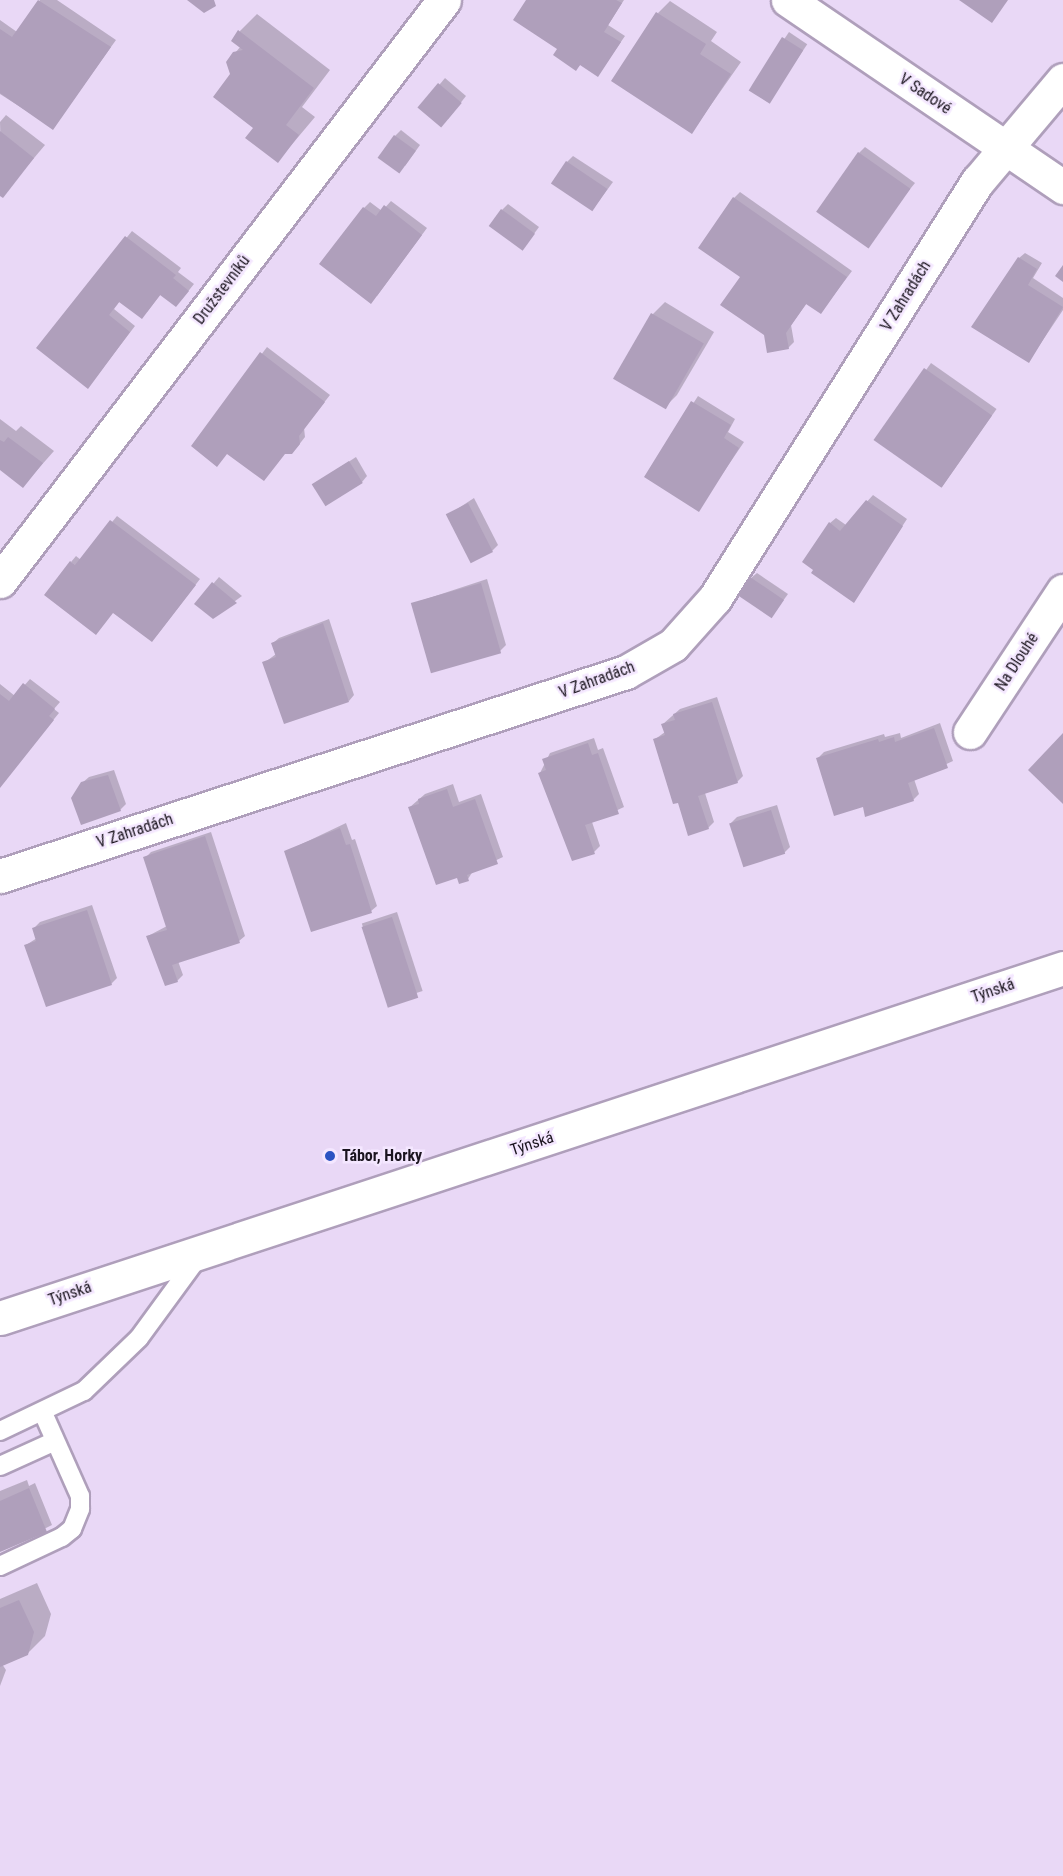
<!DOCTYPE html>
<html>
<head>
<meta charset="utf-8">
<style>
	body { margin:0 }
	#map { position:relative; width:1063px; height:1876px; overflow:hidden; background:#e9d8f6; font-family:"Roboto Condensed",sans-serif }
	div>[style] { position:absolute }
	.shadow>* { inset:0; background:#0003; transform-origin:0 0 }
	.building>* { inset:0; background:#af9fbb; transform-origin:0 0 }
	.roads { filter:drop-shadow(2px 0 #af9fbb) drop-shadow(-2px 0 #af9fbb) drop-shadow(0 2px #af9fbb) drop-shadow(0 -2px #af9fbb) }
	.service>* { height:18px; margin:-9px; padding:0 9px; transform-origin:9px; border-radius:9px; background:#fff }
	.minor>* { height:33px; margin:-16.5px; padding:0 16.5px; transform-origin:16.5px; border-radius:16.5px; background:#fff }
	.secondary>* { height:33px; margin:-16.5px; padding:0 16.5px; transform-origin:16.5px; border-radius:16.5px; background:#fff }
	.dots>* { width:16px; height:16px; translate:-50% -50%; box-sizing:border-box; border:3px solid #f4e7ff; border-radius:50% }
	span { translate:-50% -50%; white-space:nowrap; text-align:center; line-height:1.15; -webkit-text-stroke:5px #f4e7ff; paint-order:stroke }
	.street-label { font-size:16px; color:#1b151f }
	.poi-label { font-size:16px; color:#1b151f; font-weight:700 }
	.left { translate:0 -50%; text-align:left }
</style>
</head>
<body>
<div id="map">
	<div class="shadow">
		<i style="clip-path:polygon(40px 0,57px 0,116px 40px,53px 128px,0 94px,0 20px,17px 32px)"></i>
		<i style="clip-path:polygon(528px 0,624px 0,608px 25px,625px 36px,598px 75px,581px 64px,576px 69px)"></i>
		<i style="clip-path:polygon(670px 1px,717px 32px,711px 41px,741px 62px,692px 132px,658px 13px)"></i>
		<i style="clip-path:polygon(257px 14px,330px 70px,302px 107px,315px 117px,278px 161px,255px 128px,231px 74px,235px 53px,241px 46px,240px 31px)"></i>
		<i style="left:789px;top:32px;width:22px;height:70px;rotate:34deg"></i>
		<i style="clip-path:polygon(445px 78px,466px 96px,448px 119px,420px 108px)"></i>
		<i style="clip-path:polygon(6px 115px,45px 145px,2px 196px,0 122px)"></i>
		<i style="clip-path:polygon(401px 130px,420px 145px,405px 166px,395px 136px)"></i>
		<i style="clip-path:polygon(865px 147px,915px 183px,902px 199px,859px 153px)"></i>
		<i style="clip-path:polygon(573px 156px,613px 182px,593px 209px,567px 162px)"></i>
		<i style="clip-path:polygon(740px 192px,852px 271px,821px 312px,807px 303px,791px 325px,794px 342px,788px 348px,765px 335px,742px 276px,734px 198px)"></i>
		<i style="clip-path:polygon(391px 201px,427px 228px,377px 296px,364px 208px,370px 202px,382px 211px)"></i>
		<i style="clip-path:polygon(508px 204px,539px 227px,528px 242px,502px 210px)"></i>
		<i style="clip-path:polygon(132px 231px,181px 268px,178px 272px,194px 284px,182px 299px,161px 294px,147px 312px,120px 301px,114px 309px,135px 326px,93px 381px,38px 348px)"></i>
		<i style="clip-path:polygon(1025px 253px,1042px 263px,1033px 278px,1063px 298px,1063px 310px,1029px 361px,1019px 258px)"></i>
		<i style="clip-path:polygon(665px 302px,714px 332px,677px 395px,665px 407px,653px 314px)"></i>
		<i style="clip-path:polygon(267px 347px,330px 395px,304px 428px,305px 437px,298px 446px,286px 453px,228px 452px,193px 445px)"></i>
		<i style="left:931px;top:363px;width:80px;height:95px;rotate:35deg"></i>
		<i style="clip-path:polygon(698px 396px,735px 419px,728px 432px,744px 442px,698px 510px,646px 476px)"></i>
		<i style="clip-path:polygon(0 419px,16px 431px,21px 426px,54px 451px,23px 486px,0 468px)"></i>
		<i style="clip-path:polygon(356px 457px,367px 476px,362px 482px,313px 485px)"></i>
		<i style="clip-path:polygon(873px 495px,907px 519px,853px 601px,830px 523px,836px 518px,846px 525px)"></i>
		<i style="clip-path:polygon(474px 498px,498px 545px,492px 551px,448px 515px)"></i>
		<i style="clip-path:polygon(117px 516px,200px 579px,157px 635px,71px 562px,76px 556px,81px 560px)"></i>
		<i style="clip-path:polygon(757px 573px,788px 594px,772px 616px,751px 578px)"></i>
		<i style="clip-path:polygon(219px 577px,242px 596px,213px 617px,196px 604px)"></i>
		<i style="clip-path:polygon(487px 579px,506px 645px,500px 651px,414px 607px,420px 601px)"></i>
		<i style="clip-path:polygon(329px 619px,354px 695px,349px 701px,264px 663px,276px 654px,273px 643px,279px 638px)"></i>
		<i style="clip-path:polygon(30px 679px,60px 702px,54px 709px,59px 713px,0 785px,0 684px,15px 696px)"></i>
		<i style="clip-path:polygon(717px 697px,743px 776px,737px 782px,705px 793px,714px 822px,708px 828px,679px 801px,654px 740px,665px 732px,663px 724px,680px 709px)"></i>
		<i style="clip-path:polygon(940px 723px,953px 761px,914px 779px,919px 794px,913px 800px,864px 805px,818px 758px,824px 752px,884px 734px,885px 737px,900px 733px,901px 738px)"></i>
		<i style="clip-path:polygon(594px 738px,598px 750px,603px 748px,624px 807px,592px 822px,600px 846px,594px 852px,540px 773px,550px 753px)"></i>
		<i style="clip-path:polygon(114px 770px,126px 804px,120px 810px,82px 783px,89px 777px)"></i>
		<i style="clip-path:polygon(453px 784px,459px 802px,481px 794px,503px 857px,473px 871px,468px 879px,410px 807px,425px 794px)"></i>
		<i style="clip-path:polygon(777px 805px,790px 847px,784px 853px,731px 823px,737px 817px)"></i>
		<i style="clip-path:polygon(346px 823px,352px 840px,355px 839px,377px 906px,371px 911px,285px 852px)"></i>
		<i style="clip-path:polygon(211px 832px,245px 936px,239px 941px,178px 961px,183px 975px,177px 981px,148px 936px,167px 926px,145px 858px,151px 852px)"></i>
		<i style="clip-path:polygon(92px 905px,117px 978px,111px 984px,26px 945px,37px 938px,34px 928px,40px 922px)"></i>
		<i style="left:397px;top:912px;width:83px;height:37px;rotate:72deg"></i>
		<i style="clip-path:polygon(27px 1480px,29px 1486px,35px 1483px,52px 1525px,0 1551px,0 1491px)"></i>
		<i style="clip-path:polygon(37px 1583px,51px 1614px,45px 1636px,27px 1654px,2px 1664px,6px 1670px,0 1686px,0 1599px)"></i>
	</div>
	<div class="building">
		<i style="clip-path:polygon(38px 0,111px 47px,53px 130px,0 93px,0 29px,12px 37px)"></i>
		<i style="clip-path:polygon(187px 0,214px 0,216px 6px,204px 13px)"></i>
		<i style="clip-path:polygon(526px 0,616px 0,622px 3px,604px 32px,621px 42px,598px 77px,580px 65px,576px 71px,553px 55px,557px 49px,513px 20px)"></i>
		<i style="clip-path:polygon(959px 0,1008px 0,992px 23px)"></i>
		<i style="clip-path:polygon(656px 12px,706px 44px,700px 54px,731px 74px,692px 134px,611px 81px)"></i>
		<i style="clip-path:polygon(238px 30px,314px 88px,286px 125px,299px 135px,278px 163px,245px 138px,253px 128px,213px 97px,230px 74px,226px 62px,233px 52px,243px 50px,231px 41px)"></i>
		<i style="left:782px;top:37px;width:25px;height:63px;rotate:32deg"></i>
		<i style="left:438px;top:83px;width:31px;height:32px;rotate:40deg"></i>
		<i style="clip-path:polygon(0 131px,34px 158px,3px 198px,0 196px)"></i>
		<i style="left:394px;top:135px;width:27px;height:28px;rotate:36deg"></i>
		<i style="left:858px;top:152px;width:64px;height:73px;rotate:35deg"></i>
		<i style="left:566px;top:161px;width:50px;height:27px;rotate:34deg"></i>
		<i style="clip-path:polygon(733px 197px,847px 277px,821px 314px,806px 304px,786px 333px,789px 349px,767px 353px,764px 335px,720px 305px,740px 277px,698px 248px)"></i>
		<i style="clip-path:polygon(384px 205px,422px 235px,371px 304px,319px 264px,363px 207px,376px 216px)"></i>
		<i style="left:501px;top:209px;width:42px;height:21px;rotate:36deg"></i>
		<i style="clip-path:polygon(125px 236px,176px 275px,173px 278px,189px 291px,176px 307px,160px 295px,142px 319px,119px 302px,109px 315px,130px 332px,88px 389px,36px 348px)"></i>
		<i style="clip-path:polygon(1018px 257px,1037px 269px,1028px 285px,1063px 307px,1029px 363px,971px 327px)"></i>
		<i style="clip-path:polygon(1063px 265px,1063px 282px,1055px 276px)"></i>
		<i style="left:651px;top:313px;width:61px;height:76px;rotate:30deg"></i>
		<i style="clip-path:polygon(260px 352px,325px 402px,299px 436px,300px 444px,292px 454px,285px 454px,264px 481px,227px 454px,217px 467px,191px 446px)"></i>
		<i style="left:924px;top:368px;width:83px;height:88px;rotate:35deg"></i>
		<i style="clip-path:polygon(691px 401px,731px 425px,724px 438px,739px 448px,699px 512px,644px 477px)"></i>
		<i style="clip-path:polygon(8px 437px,43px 463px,23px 488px,0 470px,0 440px,4px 442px)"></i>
		<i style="left:349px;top:461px;width:26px;height:44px;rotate:58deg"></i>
		<i style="clip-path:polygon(866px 500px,903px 526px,854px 603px,811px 573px,813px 570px,802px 562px,829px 522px,840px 531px)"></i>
		<i style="left:468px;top:503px;width:55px;height:25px;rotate:63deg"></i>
		<i style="clip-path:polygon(110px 520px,196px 585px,152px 642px,113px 613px,96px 635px,44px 595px,70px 561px,75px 565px)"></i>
		<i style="left:750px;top:577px;width:41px;height:22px;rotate:34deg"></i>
		<i style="clip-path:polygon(212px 582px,237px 603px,213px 619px,194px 604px)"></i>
		<i style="left:481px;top:583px;width:73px;height:73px;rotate:74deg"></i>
		<i style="clip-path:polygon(323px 623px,349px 702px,284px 724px,262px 662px,276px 657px,271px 643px)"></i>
		<i style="clip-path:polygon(23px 683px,55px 709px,49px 716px,54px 720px,0 788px,0 694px,9px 701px)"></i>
		<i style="clip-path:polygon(712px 702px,738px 783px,698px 796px,709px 829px,688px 836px,678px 803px,673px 804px,653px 739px,665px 735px,661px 724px,675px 720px,673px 714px)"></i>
		<i style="clip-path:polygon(934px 728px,948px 768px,908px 783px,914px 801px,865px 817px,863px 807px,834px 816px,816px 758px,878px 739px,879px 742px,894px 737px,895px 742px)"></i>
		<i style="clip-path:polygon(1063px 733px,1063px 804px,1028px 770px)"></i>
		<i style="clip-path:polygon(588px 743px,592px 755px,598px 753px,619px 814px,585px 825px,595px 854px,572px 861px,538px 773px,546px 770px,542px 759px)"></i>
		<i style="clip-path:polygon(108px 775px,121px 811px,81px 825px,71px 798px,81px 782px)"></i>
		<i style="clip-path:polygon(447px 789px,453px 807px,475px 799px,498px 864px,467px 875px,469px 881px,459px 884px,457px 878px,436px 885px,408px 807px,419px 804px,418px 799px)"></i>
		<i style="left:771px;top:810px;width:46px;height:44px;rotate:72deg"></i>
		<i style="clip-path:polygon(340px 828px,346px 845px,350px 844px,372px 913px,311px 932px,284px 851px)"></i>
		<i style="clip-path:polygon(205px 836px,240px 943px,172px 965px,178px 982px,165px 986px,146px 936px,167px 930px,143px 857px)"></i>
		<i style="clip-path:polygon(87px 910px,112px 985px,46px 1007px,24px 945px,36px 941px,32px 928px)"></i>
		<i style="left:392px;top:917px;width:85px;height:32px;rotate:72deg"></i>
		<i style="clip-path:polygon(29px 1488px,47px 1532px,0 1552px,0 1501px)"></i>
		<i style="clip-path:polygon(19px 1600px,34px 1632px,28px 1655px,0 1667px,0 1608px)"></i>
	</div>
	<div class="roads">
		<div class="service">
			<i style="left:0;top:1431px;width:93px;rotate:-25.5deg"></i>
			<i style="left:84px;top:1391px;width:76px;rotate:-43.9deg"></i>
			<i style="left:139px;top:1338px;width:102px;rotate:-53.8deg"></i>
			<i style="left:0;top:1466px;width:60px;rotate:-24.4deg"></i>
			<i style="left:0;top:1566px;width:68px;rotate:-25.1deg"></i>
			<i style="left:62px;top:1537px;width:13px;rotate:-39deg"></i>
			<i style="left:72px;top:1529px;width:22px;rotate:-68deg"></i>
			<i style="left:80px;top:1509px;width:13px;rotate:-90deg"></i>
			<i style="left:80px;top:1496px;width:91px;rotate:-114deg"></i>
		</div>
		<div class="minor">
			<i style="left:788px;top:0;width:333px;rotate:34.2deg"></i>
			<i style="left:0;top:581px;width:731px;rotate:-52.61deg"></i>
			<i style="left:970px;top:732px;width:169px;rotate:-56.6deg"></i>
			<i style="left:0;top:876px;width:658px;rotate:-18.05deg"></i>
			<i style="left:626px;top:672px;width:54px;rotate:-29.9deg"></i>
			<i style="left:673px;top:645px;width:63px;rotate:-48.2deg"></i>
			<i style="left:715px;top:598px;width:493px;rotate:-57.8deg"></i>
			<i style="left:978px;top:181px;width:132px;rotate:-49.9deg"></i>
		</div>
		<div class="secondary">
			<i style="left:0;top:1318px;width:1119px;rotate:-18.22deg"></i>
		</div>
	</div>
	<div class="dots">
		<i style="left:330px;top:1156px;background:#2b53c2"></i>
	</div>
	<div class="street-label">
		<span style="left:925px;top:94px;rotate:34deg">V Sadové</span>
		<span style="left:222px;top:290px;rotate:-53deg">Družstevníků</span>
		<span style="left:906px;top:296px;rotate:-58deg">V Zahradách</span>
		<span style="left:1017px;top:662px;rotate:-57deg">Na Dlouhé</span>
		<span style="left:597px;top:680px;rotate:-20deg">V Zahradách</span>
		<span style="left:135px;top:831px;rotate:-18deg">V Zahradách</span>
		<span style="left:993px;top:991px;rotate:-19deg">Týnská</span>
		<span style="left:532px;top:1144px;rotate:-18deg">Týnská</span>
		<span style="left:70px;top:1294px;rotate:-19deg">Týnská</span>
	</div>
	<div class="poi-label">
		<span class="left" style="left:342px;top:1156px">Tábor, Horky</span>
	</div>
</div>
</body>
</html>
